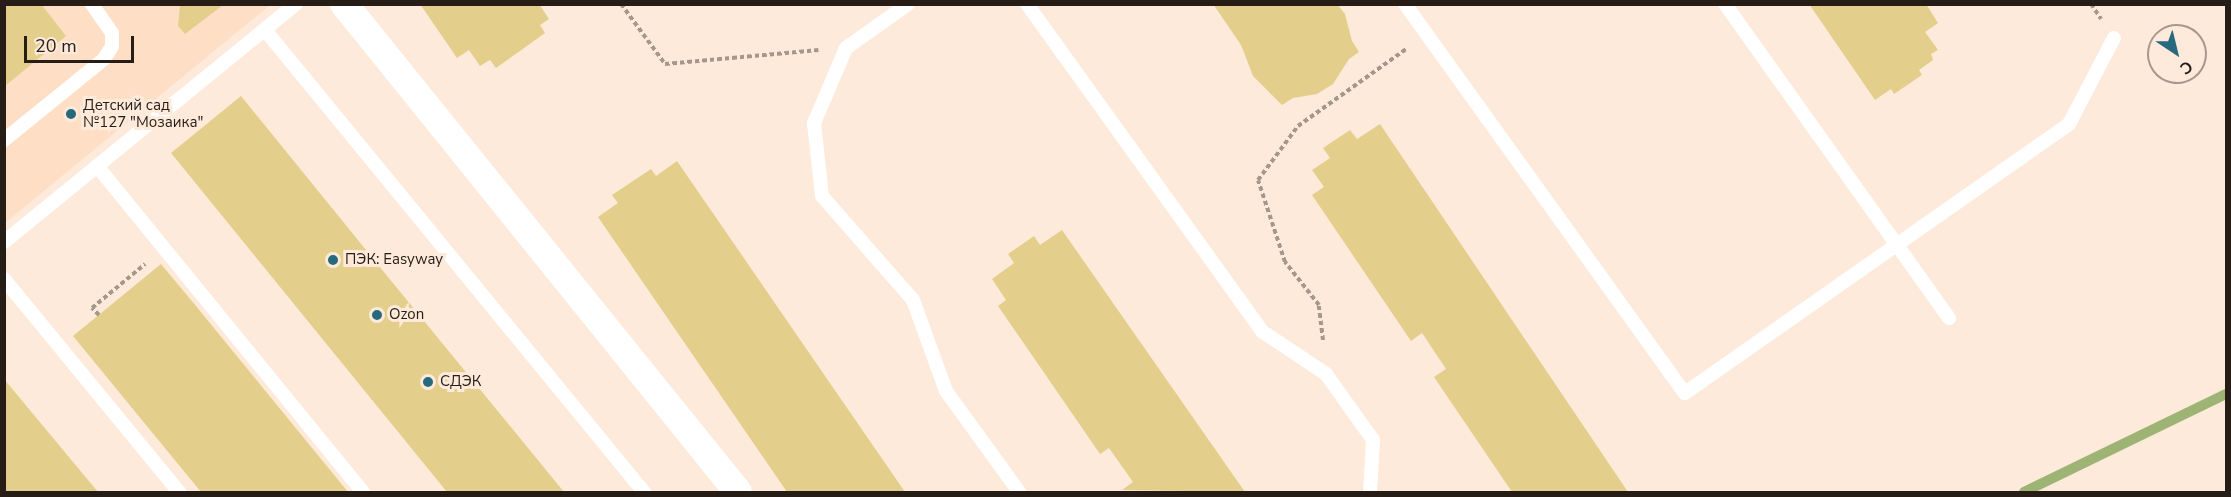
<!DOCTYPE html>
<html>
<head>
<meta charset="utf-8">
<style>
	body { margin:0 }
	#map { position:relative; width:2231px; height:497px; overflow:hidden; background:#fdeada; font-family:"Nunito Sans",sans-serif }
	div>[style] { position:absolute }
	.built>* { inset:0; background:#fedfc6 }
	.stream>* { height:10px; margin:-5px; padding:0 5px; transform-origin:5px; border-radius:5px; background:#9db475 }
	.building>* { inset:0; background:#e3cf8b }
	.path>* { height:4px; margin-top:-2px; transform-origin:0; background:repeating-linear-gradient(90deg,#a6978b 0 4.5px,transparent 0 7.5px) }
	.lane>* { height:14px; margin:-7px; padding:0 7px; transform-origin:7px; border-radius:7px; background:#fff }
	.street>* { height:28px; margin:-14px; padding:0 14px; transform-origin:14px; border-radius:14px; background:#fff }
	.dots>* { width:16px; height:16px; translate:-50% -50%; box-sizing:border-box; border:3px solid #fdeada; border-radius:50% }
	span { translate:-50% -50%; white-space:nowrap; text-align:center; line-height:1.15; -webkit-text-stroke:6px #fdeada; paint-order:stroke }
	.poi-label { font-size:15px; color:#251d16 }
	.left { translate:0 -50%; text-align:left }
	.frame { position:absolute; inset:0; border:6px solid #251d16; pointer-events:none }
	.north { position:absolute; left:2147px; top:24px; width:60px; height:60px; box-sizing:border-box; background:#fdeada; border:2px solid #a7988c; border-radius:50%; rotate:145deg; font-size:16px; font-weight:700; line-height:24px; text-align:center; color:#251d16 }
	.north::after { content:''; display:block; margin:auto; width:21px; height:27px; background:#286a7d; clip-path:polygon(50% 0,100% 100%,50% 72%,0 100%) }
	.scale { position:absolute; left:24px; top:36px; width:110px; height:27px; box-sizing:border-box; border:3px solid #251d16; border-top:0; padding-left:8px; font-size:18px; line-height:21px; white-space:nowrap; color:#251d16; -webkit-text-stroke:4px #fdeada; paint-order:stroke }
</style>
</head>
<body>
<div id="map">
	<div class="built">
		<i style="clip-path:polygon(5px 5px,270px 5px,5px 223px)"></i>
	</div>
	<div class="stream">
		<i style="left:2024px;top:492px;width:225px;rotate:-25.9deg"></i>
	</div>
	<div class="building">
		<i style="clip-path:polygon(5px 4px,41px 4px,66px 36px,5px 86px)"></i>
		<i style="clip-path:polygon(420px 4px,539px 4px,549px 19px,540px 25px,545px 33px,496px 68px,490px 60px,480px 66px,469px 50px,457px 58px)"></i>
		<i style="clip-path:polygon(1213px 4px,1337px 4px,1345px 14px,1352px 41px,1359px 52px,1349px 59px,1333px 84px,1317px 94px,1293px 98px,1282px 105px,1253px 76px,1241px 45px)"></i>
		<i style="clip-path:polygon(1809px 4px,1926px 4px,1938px 23px,1925px 32px,1938px 50px,1931px 54px,1933px 60px,1919px 70px,1922px 75px,1894px 94px,1891px 89px,1875px 100px)"></i>
		<i style="clip-path:polygon(180px 5px,223px 5px,185px 34px,178px 26px)"></i>
		<i style="clip-path:polygon(241px 96px,388px 277px,564px 492px,447px 492px,171px 153px)"></i>
		<i style="clip-path:polygon(1380px 124px,1628px 492px,1512px 492px,1434px 377px,1446px 369px,1422px 333px,1411px 341px,1312px 195px,1324px 187px,1312px 170px,1330px 158px,1323px 148px,1350px 130px,1357px 139px)"></i>
		<i style="clip-path:polygon(677px 161px,905px 492px,787px 492px,598px 217px,618px 203px,612px 195px,651px 169px,656px 176px)"></i>
		<i style="clip-path:polygon(1062px 230px,1245px 492px,1122px 490px,1133px 482px,1109px 448px,1100px 454px,998px 306px,1006px 300px,992px 279px,1014px 263px,1008px 254px,1034px 236px,1040px 245px)"></i>
		<i style="clip-path:polygon(161px 264px,196px 306px,348px 492px,201px 492px,73px 336px)"></i>
		<i style="clip-path:polygon(4px 379px,98px 492px,4px 492px)"></i>
	</div>
	<div class="path">
		<i style="left:621px;top:4px;width:74px;rotate:53.7deg"></i>
		<i style="left:665px;top:64px;width:154px;rotate:-5.2deg"></i>
		<i style="left:2091px;top:4px;width:18px;rotate:56deg"></i>
		<i style="left:99px;top:315px;width:10px;rotate:-135deg"></i>
		<i style="left:92px;top:308px;width:69px;rotate:-39.7deg"></i>
		<i style="left:1323px;top:340px;width:35px;rotate:-97deg"></i>
		<i style="left:1319px;top:305px;width:55px;rotate:-128.3deg"></i>
		<i style="left:1285px;top:262px;width:86px;rotate:-108.2deg"></i>
		<i style="left:1258px;top:180px;width:67px;rotate:-53.5deg"></i>
		<i style="left:1298px;top:126px;width:133px;rotate:-35.5deg"></i>
	</div>
	<div class="lane">
		<i style="left:908px;top:4px;width:76px;rotate:144.6deg"></i>
		<i style="left:846px;top:48px;width:82px;rotate:113.1deg"></i>
		<i style="left:814px;top:123px;width:73px;rotate:83.7deg"></i>
		<i style="left:822px;top:196px;width:138px;rotate:48.8deg"></i>
		<i style="left:913px;top:300px;width:97px;rotate:70.1deg"></i>
		<i style="left:946px;top:391px;width:125px;rotate:54.1deg"></i>
		<i style="left:1027px;top:4px;width:404px;rotate:54.3deg"></i>
		<i style="left:1263px;top:332px;width:76px;rotate:33.7deg"></i>
		<i style="left:1326px;top:374px;width:81px;rotate:54.5deg"></i>
		<i style="left:1373px;top:440px;width:52px;rotate:93.3deg"></i>
		<i style="left:1405px;top:4px;width:479px;rotate:54.3deg"></i>
		<i style="left:1685px;top:393px;width:469px;rotate:-35deg"></i>
		<i style="left:2069px;top:124px;width:97px;rotate:-62.4deg"></i>
		<i style="left:1725px;top:4px;width:386px;rotate:54.5deg"></i>
		<i style="left:265px;top:30px;width:598px;rotate:50.64deg"></i>
		<i style="left:4px;top:140px;width:129px;rotate:-39deg"></i>
		<i style="left:104px;top:59px;width:15px;rotate:-58deg"></i>
		<i style="left:112px;top:46px;width:13px;rotate:-90deg"></i>
		<i style="left:112px;top:33px;width:35px;rotate:-125deg"></i>
		<i style="left:97px;top:166px;width:421px;rotate:50.8deg"></i>
		<i style="left:4px;top:242px;width:377px;rotate:-39.2deg"></i>
		<i style="left:4px;top:279px;width:276px;rotate:50.6deg"></i>
	</div>
	<div class="street">
		<i style="left:344px;top:4px;width:627px;rotate:51.08deg"></i>
	</div>
	<div class="dots">
		<i style="left:71px;top:114px;background:#286a7d"></i>
		<i style="left:333px;top:260px;background:#286a7d"></i>
		<i style="left:377px;top:315px;background:#286a7d"></i>
		<i style="left:428px;top:382px;background:#286a7d"></i>
	</div>
	<div class="poi-label">
		<span class="left" style="left:83px;top:114px">Детский сад<br>№127 "Мозаика"</span>
		<span class="left" style="left:345px;top:260px">ПЭК: Easyway</span>
		<span class="left" style="left:389px;top:315px">Ozon</span>
		<span class="left" style="left:440px;top:382px">СДЭК</span>
	</div>
	<div class="frame"></div>
	<div class="north">С</div>
	<div class="scale">20 m</div>
</div>
</body>
</html>
